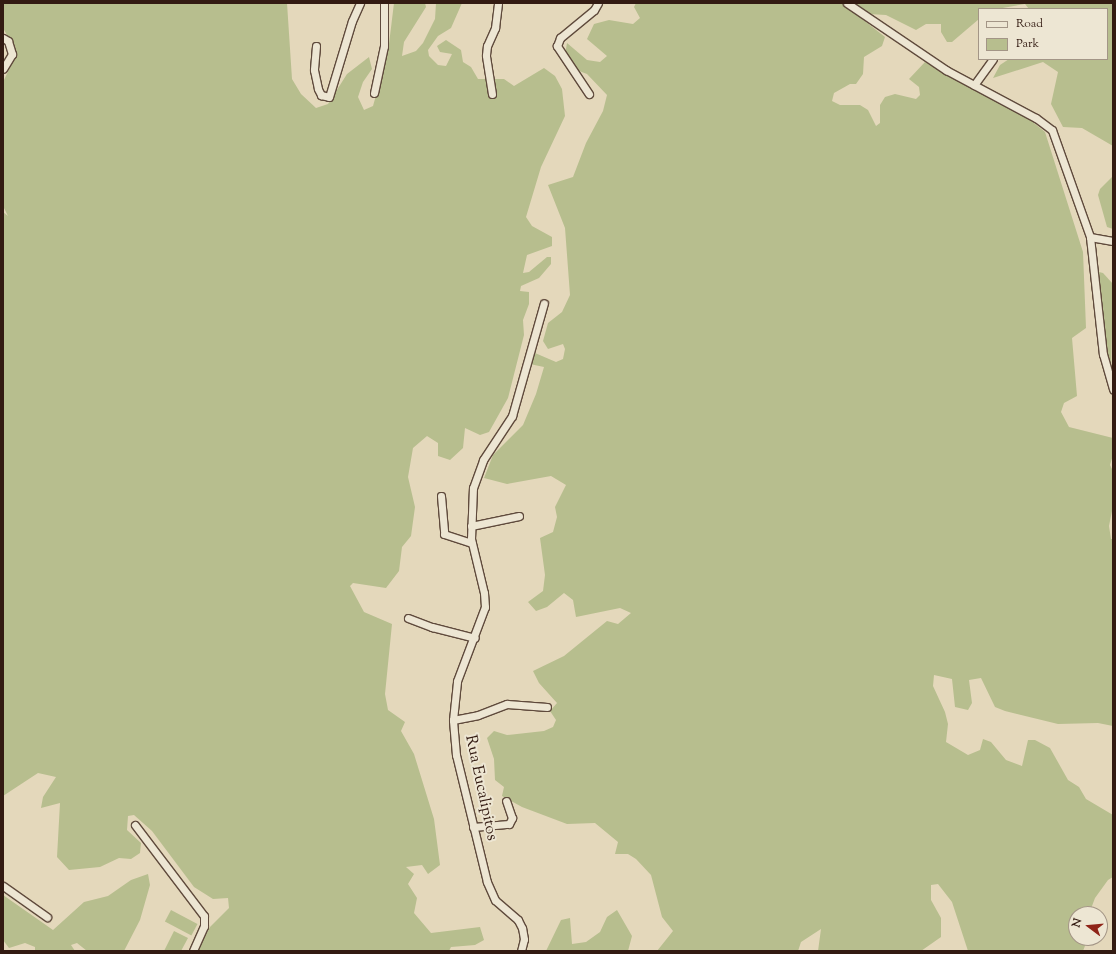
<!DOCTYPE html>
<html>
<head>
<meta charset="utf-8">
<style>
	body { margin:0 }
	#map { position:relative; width:1116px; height:954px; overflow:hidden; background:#e4d8bb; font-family:"Sorts Mill Goudy",serif }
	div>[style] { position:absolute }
	.green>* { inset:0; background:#b7be8e; transform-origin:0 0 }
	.roads { filter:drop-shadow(1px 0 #5f4a3c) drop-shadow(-1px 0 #5f4a3c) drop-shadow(0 1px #5f4a3c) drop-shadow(0 -1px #5f4a3c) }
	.minor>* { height:7px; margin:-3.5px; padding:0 3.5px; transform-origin:3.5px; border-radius:3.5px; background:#ede6d3 }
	span { translate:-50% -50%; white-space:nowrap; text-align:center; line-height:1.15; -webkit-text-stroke:4px #ede6d3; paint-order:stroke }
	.street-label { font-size:16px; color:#331b12 }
	.frame { position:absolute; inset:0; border:4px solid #331b12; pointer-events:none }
	.legend { position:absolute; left:978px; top:8px; width:130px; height:52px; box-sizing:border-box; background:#ede6d3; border:1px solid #a39586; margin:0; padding:5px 7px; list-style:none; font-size:12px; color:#331b12 }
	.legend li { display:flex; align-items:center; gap:8px; height:20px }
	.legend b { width:20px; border:1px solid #a39586 }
	.north { position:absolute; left:1068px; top:906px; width:40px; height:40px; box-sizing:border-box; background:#ede6d3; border:1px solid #a39586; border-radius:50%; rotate:286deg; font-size:11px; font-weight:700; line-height:16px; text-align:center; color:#331b12 }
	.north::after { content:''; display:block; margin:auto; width:14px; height:18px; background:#8f2418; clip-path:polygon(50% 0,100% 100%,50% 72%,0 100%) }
</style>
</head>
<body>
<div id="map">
	<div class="green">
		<i style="clip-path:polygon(3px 3px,287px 3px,292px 79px,301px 94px,316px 108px,328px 104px,347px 74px,369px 57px,372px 69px,363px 82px,358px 97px,364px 110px,373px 106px,388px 52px,394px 3px,425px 3px,426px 7px,404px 42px,402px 56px,416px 51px,423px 43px,435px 19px,436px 3px,462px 3px,451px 28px,438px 36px,428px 50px,429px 56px,438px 65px,446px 66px,452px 54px,440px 52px,437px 46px,446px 40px,461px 50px,463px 62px,471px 67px,478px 79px,504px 79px,514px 86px,544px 68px,555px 76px,562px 89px,565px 116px,541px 167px,526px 217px,532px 226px,552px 237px,552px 246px,527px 255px,523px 273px,529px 272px,547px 257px,551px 257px,551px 264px,539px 278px,521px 286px,520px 291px,529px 292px,529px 304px,523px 320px,524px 335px,508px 398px,489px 432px,480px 435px,465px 428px,463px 448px,450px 460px,438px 456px,438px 443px,427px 436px,413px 448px,408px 477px,415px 507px,411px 536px,402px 547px,399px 571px,386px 588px,353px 583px,350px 586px,364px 612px,392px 624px,385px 694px,388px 710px,405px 722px,401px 731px,414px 754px,434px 819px,440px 865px,428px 874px,422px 865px,406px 867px,414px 874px,408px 884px,417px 898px,414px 913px,431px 933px,480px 927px,484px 940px,475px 945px,451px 947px,449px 951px,197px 951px,210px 927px,229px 908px,228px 898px,213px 899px,194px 887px,152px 831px,134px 815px,128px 816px,127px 830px,141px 843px,140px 853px,131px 859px,119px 858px,100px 867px,69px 870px,57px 857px,60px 803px,41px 808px,43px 797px,56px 777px,38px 773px,3px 796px,3px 212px,8px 216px,3px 206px,3px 82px,17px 53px,3px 28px)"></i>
		<i style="clip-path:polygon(636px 3px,842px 3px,885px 37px,882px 46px,864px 57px,863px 74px,856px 84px,850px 84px,834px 93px,832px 101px,840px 105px,860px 105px,868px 110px,876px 126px,880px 123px,880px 105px,885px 97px,895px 94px,916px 99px,920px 95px,919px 87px,909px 79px,925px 62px,1018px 110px,1045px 132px,1083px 252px,1086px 328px,1072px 338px,1077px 396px,1064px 403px,1061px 412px,1069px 427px,1113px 438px,1113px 455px,1110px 465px,1113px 471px,1113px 506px,1109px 526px,1111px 539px,1113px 539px,1113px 726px,1098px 723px,1058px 724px,1005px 711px,995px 707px,981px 678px,969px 680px,972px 703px,968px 710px,955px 707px,952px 679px,934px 675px,933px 686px,945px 712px,948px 724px,946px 742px,968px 755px,980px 750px,983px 739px,991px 742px,1006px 760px,1022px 766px,1028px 740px,1035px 740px,1050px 748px,1068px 780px,1079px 787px,1086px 799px,1113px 815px,1113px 877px,1108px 880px,1095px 898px,1089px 914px,1076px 914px,1076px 938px,1088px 938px,1083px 951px,968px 951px,952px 902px,938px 884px,931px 885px,931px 900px,941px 918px,941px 937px,921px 951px,818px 951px,821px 929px,801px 942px,798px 951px,657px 951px,673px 931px,662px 917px,651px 875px,636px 859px,628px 854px,615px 854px,618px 842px,595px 823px,567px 824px,522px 807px,502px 796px,504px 787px,495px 780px,494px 759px,487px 738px,494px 731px,507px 735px,544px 731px,553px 727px,556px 720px,550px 711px,557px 703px,539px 683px,533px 671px,564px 656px,607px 621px,618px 624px,631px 613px,620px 608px,576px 617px,573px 600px,564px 593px,547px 607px,536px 611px,528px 602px,543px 591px,545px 575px,540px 538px,553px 532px,557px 517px,555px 507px,566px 485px,551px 476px,507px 484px,484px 478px,493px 455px,523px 425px,536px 394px,544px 367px,525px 363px,528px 353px,535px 353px,556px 362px,563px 359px,565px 349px,563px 344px,548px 349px,543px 341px,548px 323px,562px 312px,570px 295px,565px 228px,548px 185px,573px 177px,586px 143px,603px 111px,607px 95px,587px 74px,574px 69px,565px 55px,567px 43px,587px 60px,600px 62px,607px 56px,587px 39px,594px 24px,609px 20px,633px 24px,640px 18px,634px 7px)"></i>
		<i style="clip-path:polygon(853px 3px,1113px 3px,1113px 146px,1082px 128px,1063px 127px,1051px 104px,1058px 72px,1043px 62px,993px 78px,1000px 65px,1009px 59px,1107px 59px,1107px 9px,1029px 9px,1025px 4px,997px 9px,979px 9px,979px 19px,952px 42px,947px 42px,941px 32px,941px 24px,926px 24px,916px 30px,886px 15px,868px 14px)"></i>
		<i style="clip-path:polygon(1113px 176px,1113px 229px,1107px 227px,1098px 195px,1100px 189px)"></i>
		<i style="clip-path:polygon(1099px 272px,1103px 273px,1113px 284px,1111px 373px,1102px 326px)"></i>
		<i style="clip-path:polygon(148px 874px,150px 885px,140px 920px,124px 951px,87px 951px,77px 943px,71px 945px,75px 951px,35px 951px,35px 947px,25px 943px,9px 948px,3px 940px,3px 895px,53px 930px,84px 902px,108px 896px,131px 880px)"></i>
		<i style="left:171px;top:910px;width:30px;height:13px;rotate:28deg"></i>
		<i style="clip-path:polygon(617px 910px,632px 936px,628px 951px,546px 951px,561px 920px,570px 918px,572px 944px,586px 942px,600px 932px,607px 917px)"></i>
		<i style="clip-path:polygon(174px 931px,188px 938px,181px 951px,164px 951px)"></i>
	</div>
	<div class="roads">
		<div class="minor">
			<i style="left:847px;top:3px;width:120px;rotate:34.1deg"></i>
			<i style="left:946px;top:70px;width:102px;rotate:28.1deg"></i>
			<i style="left:1036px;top:118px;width:20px;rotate:37deg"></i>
			<i style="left:1052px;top:130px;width:114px;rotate:70.4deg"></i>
			<i style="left:1090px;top:237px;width:118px;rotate:83.7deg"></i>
			<i style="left:1103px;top:354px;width:37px;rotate:74deg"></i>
			<i style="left:3px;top:38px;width:6px;rotate:31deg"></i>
			<i style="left:8px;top:41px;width:14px;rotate:73deg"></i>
			<i style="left:12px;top:54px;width:17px;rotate:121deg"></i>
			<i style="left:316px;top:46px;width:24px;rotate:95deg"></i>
			<i style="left:314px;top:70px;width:19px;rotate:78deg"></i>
			<i style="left:318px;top:89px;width:7px;rotate:63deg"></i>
			<i style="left:321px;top:95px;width:8px;rotate:14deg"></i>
			<i style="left:329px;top:97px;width:79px;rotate:-73.2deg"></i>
			<i style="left:352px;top:21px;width:20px;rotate:-66deg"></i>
			<i style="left:974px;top:85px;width:32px;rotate:-54deg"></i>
			<i style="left:374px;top:93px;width:48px;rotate:-78deg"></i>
			<i style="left:384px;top:46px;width:43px;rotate:-90deg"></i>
			<i style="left:492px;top:94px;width:39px;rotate:-99deg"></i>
			<i style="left:486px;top:55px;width:9px;rotate:-84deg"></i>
			<i style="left:487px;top:46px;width:20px;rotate:-66deg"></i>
			<i style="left:495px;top:28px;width:25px;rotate:-83deg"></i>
			<i style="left:589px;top:94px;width:58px;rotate:-123.7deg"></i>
			<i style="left:557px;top:46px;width:9px;rotate:-69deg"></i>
			<i style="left:560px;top:38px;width:44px;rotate:-39.5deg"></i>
			<i style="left:594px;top:10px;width:8px;rotate:-60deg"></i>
			<i style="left:1090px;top:237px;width:23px;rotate:10deg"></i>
			<i style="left:441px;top:496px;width:38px;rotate:85deg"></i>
			<i style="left:444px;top:534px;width:29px;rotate:18deg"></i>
			<i style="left:471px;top:526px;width:49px;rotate:-11.8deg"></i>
			<i style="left:408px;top:618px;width:26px;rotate:21deg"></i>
			<i style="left:432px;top:627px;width:44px;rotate:14.3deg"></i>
			<i style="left:453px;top:720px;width:25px;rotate:-11deg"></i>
			<i style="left:478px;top:715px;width:31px;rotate:-21deg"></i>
			<i style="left:507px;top:704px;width:40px;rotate:4.3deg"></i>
			<i style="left:135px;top:825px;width:114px;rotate:52.8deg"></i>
			<i style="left:204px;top:916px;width:10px;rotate:90deg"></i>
			<i style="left:204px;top:926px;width:27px;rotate:114deg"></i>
			<i style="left:473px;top:827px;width:36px;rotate:-5deg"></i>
			<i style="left:509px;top:824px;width:7px;rotate:-63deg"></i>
			<i style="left:512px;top:818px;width:18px;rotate:-109deg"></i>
			<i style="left:3px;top:886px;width:54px;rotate:35.2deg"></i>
			<i style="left:521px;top:951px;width:12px;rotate:-76deg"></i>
			<i style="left:524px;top:939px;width:11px;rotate:-100deg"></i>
			<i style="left:522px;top:928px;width:9px;rotate:-117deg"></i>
			<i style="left:518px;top:920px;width:30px;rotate:-139deg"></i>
			<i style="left:495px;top:900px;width:20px;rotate:-114deg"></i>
			<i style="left:487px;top:882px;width:131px;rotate:-103.7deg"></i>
			<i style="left:456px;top:755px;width:35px;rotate:-95deg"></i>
			<i style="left:453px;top:720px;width:39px;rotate:-84deg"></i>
			<i style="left:457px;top:681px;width:79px;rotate:-69.3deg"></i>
			<i style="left:485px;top:607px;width:14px;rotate:-94deg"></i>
			<i style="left:484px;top:593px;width:56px;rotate:-103.5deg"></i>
			<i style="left:471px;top:539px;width:51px;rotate:-87.8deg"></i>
			<i style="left:473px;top:488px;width:30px;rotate:-70deg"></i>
			<i style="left:483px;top:460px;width:53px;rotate:-56.6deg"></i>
			<i style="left:512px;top:416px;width:117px;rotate:-74.2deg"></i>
		</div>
	</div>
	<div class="street-label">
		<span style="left:480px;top:788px;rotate:78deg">Rua Eucalipitos</span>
	</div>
	<div class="frame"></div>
	<ul class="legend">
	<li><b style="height:5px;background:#ede6d3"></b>Road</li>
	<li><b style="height:11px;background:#b7be8e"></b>Park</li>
	</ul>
	<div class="north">N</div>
</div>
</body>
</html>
